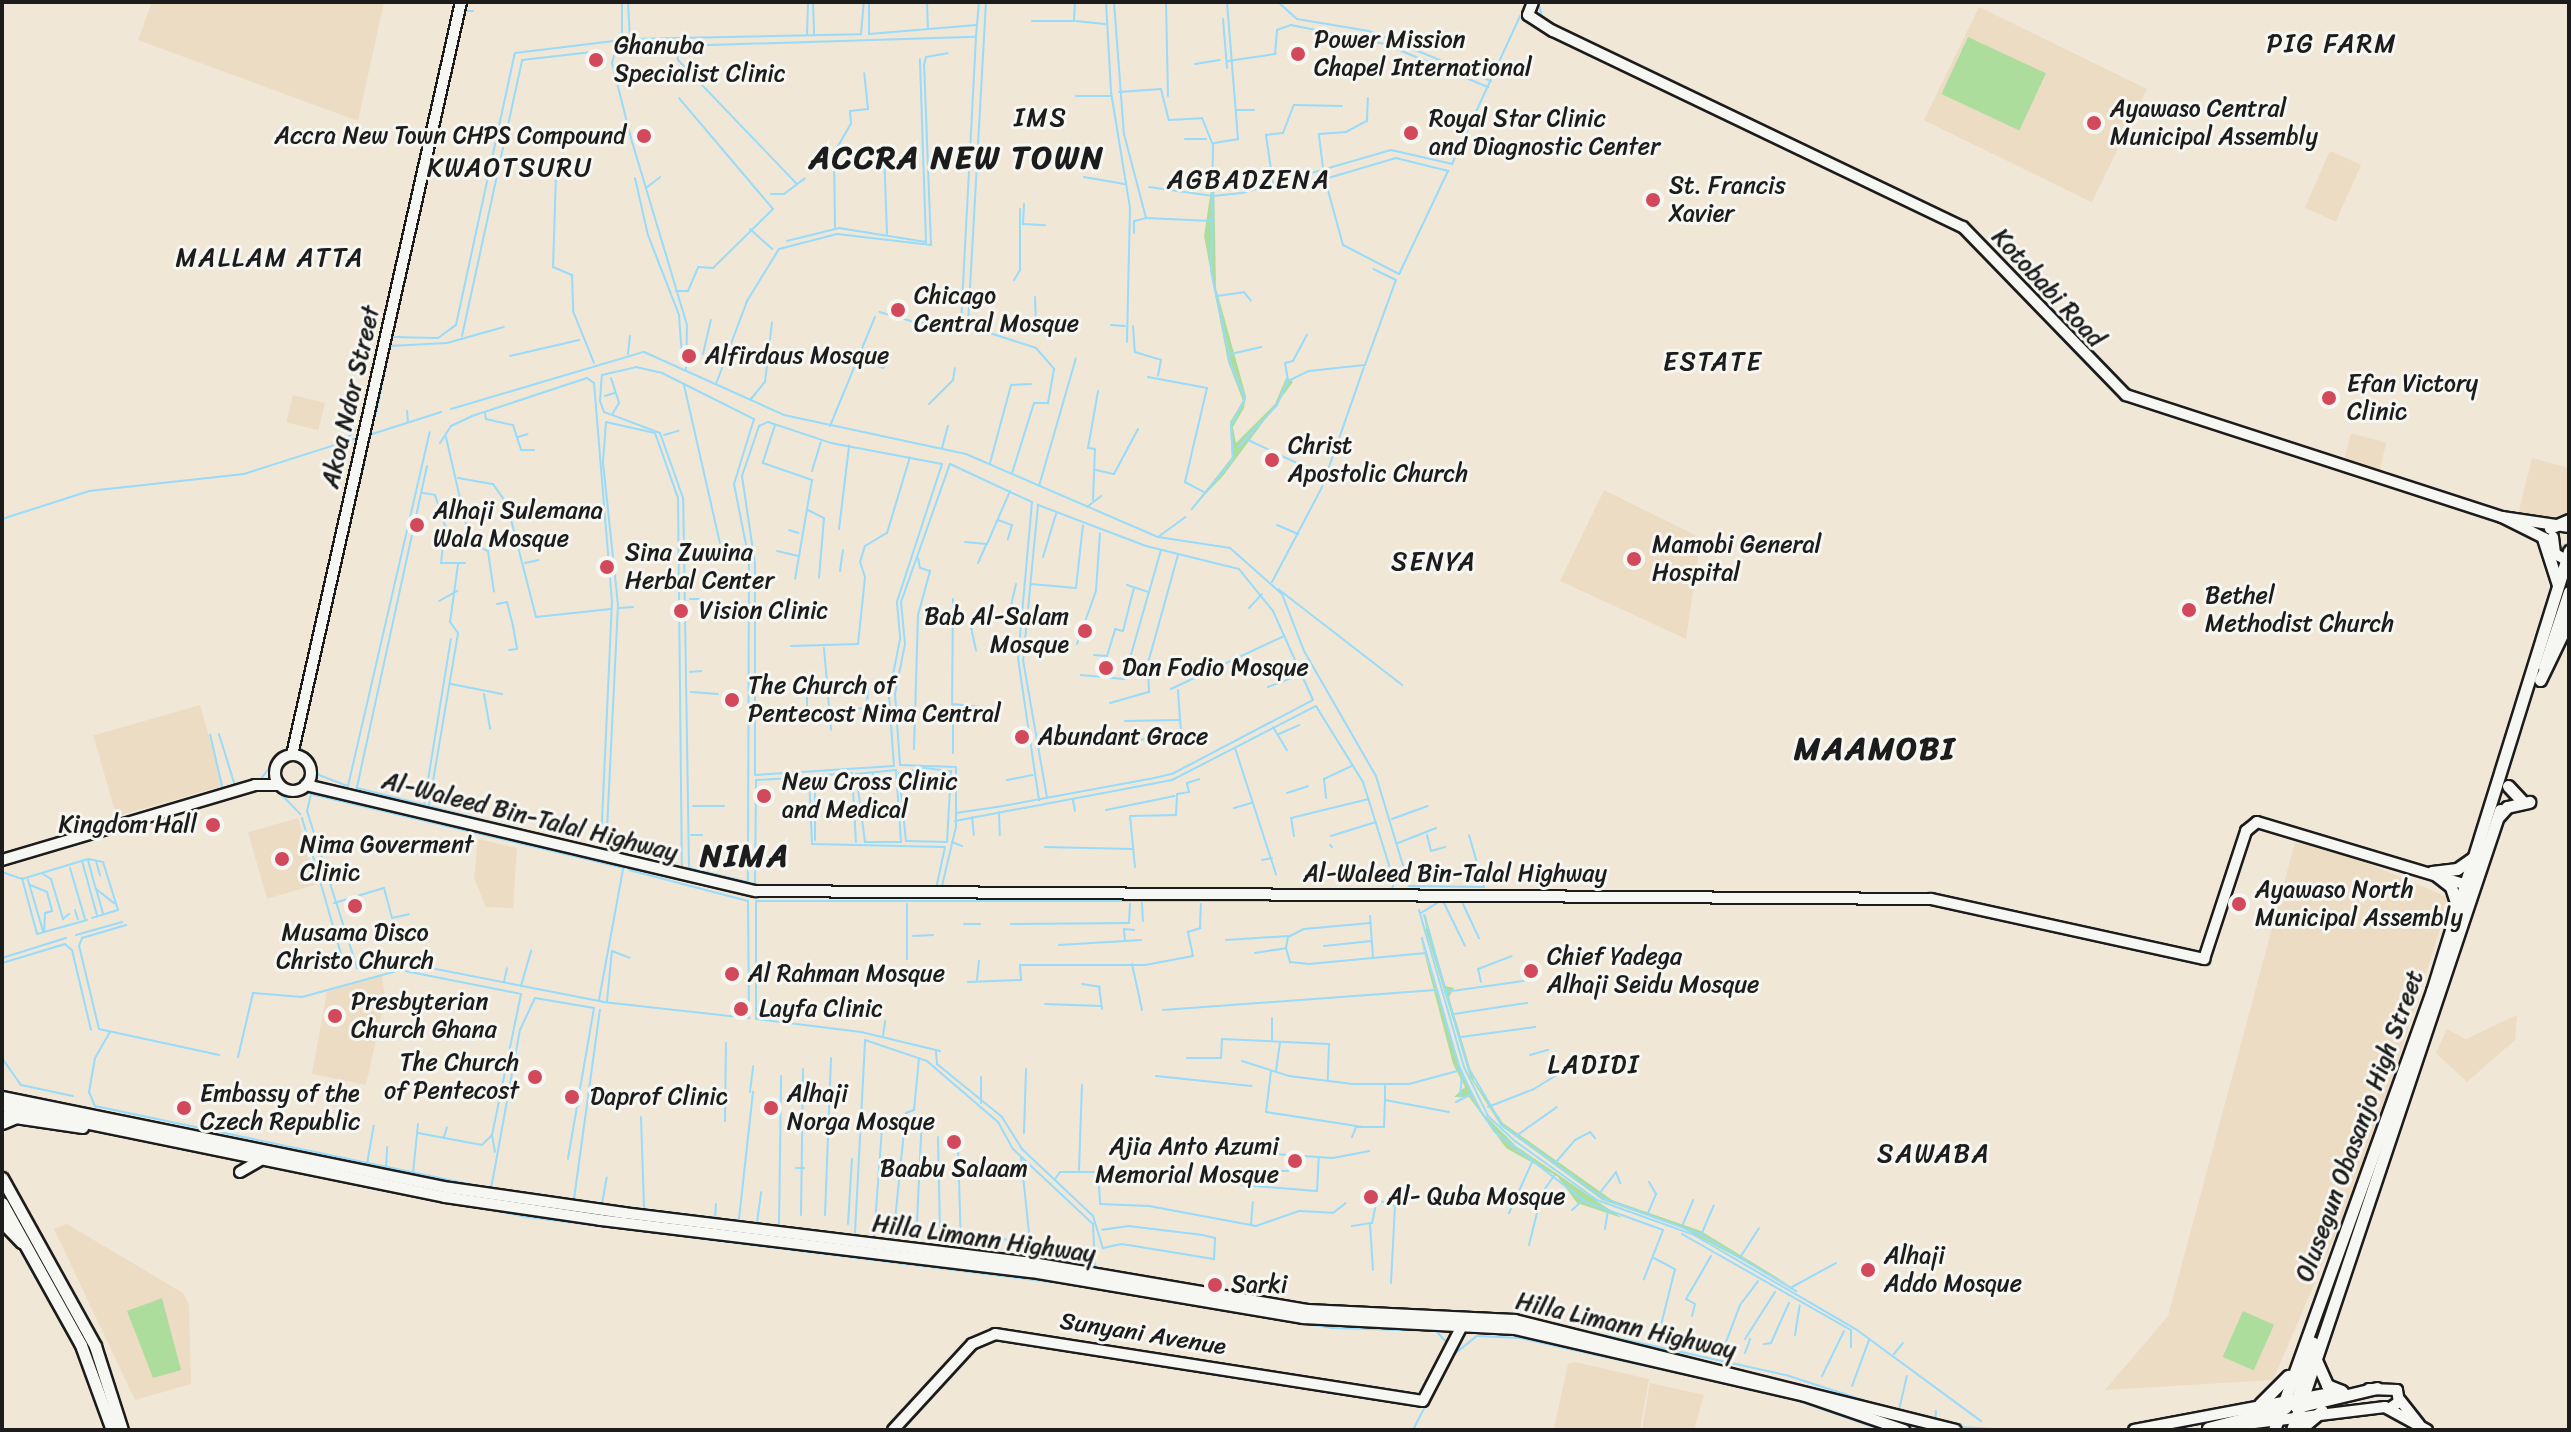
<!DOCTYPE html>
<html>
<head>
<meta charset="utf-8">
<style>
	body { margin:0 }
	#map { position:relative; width:2571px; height:1432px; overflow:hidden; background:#f1e7d7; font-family:Sriracha,sans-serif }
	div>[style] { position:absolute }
	.built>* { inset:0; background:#eddcc4; transform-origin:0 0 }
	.green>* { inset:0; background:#addd9d; transform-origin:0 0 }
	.stream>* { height:2px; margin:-1px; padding:0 1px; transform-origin:1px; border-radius:1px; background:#98dbfa }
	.roads { filter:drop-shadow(2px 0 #1c1c1c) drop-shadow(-2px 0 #1c1c1c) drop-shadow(0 2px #1c1c1c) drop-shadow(0 -2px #1c1c1c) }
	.secondary>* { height:10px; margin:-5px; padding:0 5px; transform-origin:5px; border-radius:5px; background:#f6f6f2 }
	.secondary>.ring { margin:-5px; padding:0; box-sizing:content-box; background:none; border:10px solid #f6f6f2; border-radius:50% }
	.primary>* { height:11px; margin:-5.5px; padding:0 5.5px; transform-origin:5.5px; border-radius:5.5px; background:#f6f6f2 }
	.dots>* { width:22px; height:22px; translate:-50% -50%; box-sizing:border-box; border:4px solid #f6f6f2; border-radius:50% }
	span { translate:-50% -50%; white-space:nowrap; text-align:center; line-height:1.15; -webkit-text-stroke:6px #f6f6f2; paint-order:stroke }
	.poi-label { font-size:24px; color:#1c1c1c }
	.left { translate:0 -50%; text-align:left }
	.right { translate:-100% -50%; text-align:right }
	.street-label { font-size:24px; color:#1c1c1c }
	.neighbourhood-label { font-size:26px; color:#1c1c1c; letter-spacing:2px }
	.district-label { font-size:32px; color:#1c1c1c; font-weight:700; letter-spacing:2px }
	.frame { position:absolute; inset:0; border:4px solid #1c1c1c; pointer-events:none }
</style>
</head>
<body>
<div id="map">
	<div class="built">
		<i style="clip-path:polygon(152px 2px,384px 2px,358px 121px,138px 40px)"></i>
		<i style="left:1979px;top:7px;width:187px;height:126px;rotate:26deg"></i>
		<i style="left:2330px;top:151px;width:34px;height:62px;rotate:24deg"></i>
		<i style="left:293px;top:395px;width:33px;height:28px;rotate:14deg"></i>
		<i style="clip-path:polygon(2351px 433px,2386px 443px,2379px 474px,2344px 461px)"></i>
		<i style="clip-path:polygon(2532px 458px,2569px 468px,2569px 516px,2554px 525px,2518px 514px)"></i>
		<i style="clip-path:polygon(1604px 490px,1701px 538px,1686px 639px,1560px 581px)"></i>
		<i style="left:200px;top:705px;width:84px;height:111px;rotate:74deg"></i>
		<i style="left:298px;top:818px;width:69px;height:52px;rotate:74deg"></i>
		<i style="clip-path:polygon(478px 839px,517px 848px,513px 908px,486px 907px,474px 878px)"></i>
		<i style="clip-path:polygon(2295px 842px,2341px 852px,2450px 898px,2364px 1168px,2273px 1380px,2105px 1390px,2168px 1316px)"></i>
		<i style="clip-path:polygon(382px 976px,385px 999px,366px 1085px,312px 1074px,327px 990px)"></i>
		<i style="clip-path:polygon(2517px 1015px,2515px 1040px,2467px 1082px,2436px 1053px,2447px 1029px,2466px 1039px)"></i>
		<i style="clip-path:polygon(67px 1224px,183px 1293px,189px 1304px,191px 1384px,135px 1400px,54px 1229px)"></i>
		<i style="clip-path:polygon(1575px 1362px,1649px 1379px,1640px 1430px,1554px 1428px,1568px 1364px)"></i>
		<i style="clip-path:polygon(1650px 1383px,1704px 1395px,1694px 1430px,1642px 1430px)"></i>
	</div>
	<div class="green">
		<i style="left:1968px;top:37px;width:86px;height:63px;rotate:25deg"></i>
		<i style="clip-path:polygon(1214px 170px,1216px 288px,1246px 396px,1244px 408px,1233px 427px,1236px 443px,1275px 404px,1286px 378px,1293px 382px,1223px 476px,1192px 508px,1232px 457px,1230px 422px,1243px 401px,1228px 362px,1204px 236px)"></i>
		<i style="clip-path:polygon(1425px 913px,1445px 986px,1454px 988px,1449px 997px,1474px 1081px,1503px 1123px,1612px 1200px,1701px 1231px,1791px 1286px,1680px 1227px,1602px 1200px,1501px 1126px,1470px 1077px,1426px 931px)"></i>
		<i style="clip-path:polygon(1420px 937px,1462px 1072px,1483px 1113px,1516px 1146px,1622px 1218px,1577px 1203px,1558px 1177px,1506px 1148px,1469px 1097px,1454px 1097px,1465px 1087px,1453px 1064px)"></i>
		<i style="clip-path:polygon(162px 1298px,181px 1370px,153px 1378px,127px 1311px)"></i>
		<i style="left:2243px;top:1311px;width:34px;height:50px;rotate:24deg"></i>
	</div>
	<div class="stream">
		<i style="left:622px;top:2px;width:37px;rotate:90deg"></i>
		<i style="left:628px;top:2px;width:36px;rotate:87deg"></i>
		<i style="left:813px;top:2px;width:32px;rotate:88deg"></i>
		<i style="left:869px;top:2px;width:32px;rotate:90deg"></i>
		<i style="left:869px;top:34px;width:108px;rotate:-4.8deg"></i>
		<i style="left:927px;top:2px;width:27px;rotate:88deg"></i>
		<i style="left:986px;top:2px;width:324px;rotate:93.2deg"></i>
		<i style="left:968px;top:326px;width:71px;rotate:17.9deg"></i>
		<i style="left:1036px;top:348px;width:28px;rotate:49deg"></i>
		<i style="left:1054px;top:369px;width:35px;rotate:100deg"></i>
		<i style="left:1048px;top:403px;width:14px;rotate:180deg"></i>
		<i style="left:1034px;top:403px;width:73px;rotate:107.4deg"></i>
		<i style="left:1106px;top:2px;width:90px;rotate:86.8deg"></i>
		<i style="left:1111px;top:92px;width:118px;rotate:80.7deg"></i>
		<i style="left:1130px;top:208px;width:134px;rotate:91.3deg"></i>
		<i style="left:1114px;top:2px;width:132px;rotate:85.7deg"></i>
		<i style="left:1124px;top:134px;width:87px;rotate:75.3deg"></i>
		<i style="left:1166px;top:2px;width:94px;rotate:88.8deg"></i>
		<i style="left:1278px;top:2px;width:25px;rotate:42deg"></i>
		<i style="left:1297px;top:19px;width:73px;rotate:9.5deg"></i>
		<i style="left:1369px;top:31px;width:132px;rotate:22.3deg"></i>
		<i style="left:1538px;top:2px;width:18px;rotate:74deg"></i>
		<i style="left:463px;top:11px;width:10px"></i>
		<i style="left:1223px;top:19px;width:49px;rotate:85.3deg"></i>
		<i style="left:1032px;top:21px;width:42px"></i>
		<i style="left:1074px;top:21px;width:19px;rotate:-87deg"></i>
		<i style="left:1076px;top:21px;width:29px;rotate:6deg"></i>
		<i style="left:807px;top:34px;width:32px;rotate:-88deg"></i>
		<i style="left:976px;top:36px;width:34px;rotate:-85deg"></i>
		<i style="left:676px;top:47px;width:13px;rotate:81deg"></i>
		<i style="left:678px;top:60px;width:172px;rotate:46.2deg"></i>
		<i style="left:1228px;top:61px;width:48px;rotate:-8.5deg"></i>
		<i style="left:1275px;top:54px;width:24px;rotate:-85deg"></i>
		<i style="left:1277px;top:30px;width:15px;rotate:-20deg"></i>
		<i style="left:1291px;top:25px;width:96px;rotate:11.4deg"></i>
		<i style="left:1385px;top:44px;width:112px;rotate:22.7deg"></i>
		<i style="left:1195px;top:64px;width:25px;rotate:-9deg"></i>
		<i style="left:1119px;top:92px;width:42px;rotate:-4.1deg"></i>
		<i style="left:1161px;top:89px;width:32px;rotate:76deg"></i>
		<i style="left:1169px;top:120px;width:33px;rotate:-3deg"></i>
		<i style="left:1202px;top:118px;width:29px;rotate:68deg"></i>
		<i style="left:1213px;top:145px;width:126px;rotate:90.9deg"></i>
		<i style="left:1211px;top:271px;width:97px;rotate:78.1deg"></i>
		<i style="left:1231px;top:366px;width:35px;rotate:66deg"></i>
		<i style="left:1245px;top:398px;width:30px;rotate:117deg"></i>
		<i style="left:1231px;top:425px;width:34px;rotate:87deg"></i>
		<i style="left:1233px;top:459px;width:65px;rotate:129.4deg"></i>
		<i style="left:1076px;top:96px;width:35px"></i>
		<i style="left:1236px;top:110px;width:18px"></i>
		<i style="left:1185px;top:139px;width:21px"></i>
		<i style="left:1214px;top:143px;width:24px;rotate:-9deg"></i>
		<i style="left:1238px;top:139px;width:137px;rotate:-94.6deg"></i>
		<i style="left:433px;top:147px;width:53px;rotate:-77deg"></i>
		<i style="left:818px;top:152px;width:18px;rotate:34deg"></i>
		<i style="left:884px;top:152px;width:83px;rotate:87.9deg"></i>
		<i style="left:1396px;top:158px;width:54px;rotate:14deg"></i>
		<i style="left:1448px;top:171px;width:114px;rotate:115.4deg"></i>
		<i style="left:1399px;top:274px;width:63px;rotate:-152.6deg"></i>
		<i style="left:1343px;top:245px;width:68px;rotate:-105.3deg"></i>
		<i style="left:1325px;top:179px;width:74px;rotate:-16.5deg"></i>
		<i style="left:1323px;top:168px;width:34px;rotate:-97deg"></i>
		<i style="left:1319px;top:134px;width:27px;rotate:-4deg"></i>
		<i style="left:1346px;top:132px;width:24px;rotate:-28deg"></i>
		<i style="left:1367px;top:121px;width:23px;rotate:-88deg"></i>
		<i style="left:556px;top:173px;width:94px;rotate:91.8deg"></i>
		<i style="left:553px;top:267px;width:21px;rotate:23deg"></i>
		<i style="left:572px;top:275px;width:36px;rotate:88deg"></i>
		<i style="left:573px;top:311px;width:56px;rotate:68deg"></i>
		<i style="left:1084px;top:177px;width:41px;rotate:9.9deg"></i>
		<i style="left:635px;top:178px;width:58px;rotate:77.2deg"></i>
		<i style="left:648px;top:235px;width:86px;rotate:68.8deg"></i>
		<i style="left:679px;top:315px;width:42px;rotate:85.9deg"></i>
		<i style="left:1273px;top:183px;width:49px;rotate:-98.3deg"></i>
		<i style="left:1266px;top:135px;width:17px;rotate:-7deg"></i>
		<i style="left:1283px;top:133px;width:30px;rotate:-69deg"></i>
		<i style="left:1294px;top:105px;width:48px;rotate:1.2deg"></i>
		<i style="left:1149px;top:187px;width:65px;rotate:8deg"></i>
		<i style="left:1213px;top:196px;width:29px;rotate:-6deg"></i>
		<i style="left:1242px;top:193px;width:155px;rotate:-16.1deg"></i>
		<i style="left:1391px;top:150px;width:63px;rotate:12.9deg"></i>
		<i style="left:1452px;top:164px;width:163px;rotate:-65.3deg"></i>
		<i style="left:646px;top:188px;width:18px;rotate:-38deg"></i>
		<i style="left:424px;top:190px;width:26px;rotate:-77deg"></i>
		<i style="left:771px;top:194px;width:13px"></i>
		<i style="left:784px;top:194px;width:26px;rotate:-37deg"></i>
		<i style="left:1024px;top:204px;width:20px;rotate:93deg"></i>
		<i style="left:1023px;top:224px;width:22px;rotate:3deg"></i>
		<i style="left:420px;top:208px;width:132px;rotate:102.2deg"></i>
		<i style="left:392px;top:337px;width:46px;rotate:1.2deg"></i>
		<i style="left:438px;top:338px;width:22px;rotate:-36deg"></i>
		<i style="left:456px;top:325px;width:278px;rotate:-77.8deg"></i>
		<i style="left:515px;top:53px;width:116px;rotate:-6.9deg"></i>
		<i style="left:630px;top:39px;width:231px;rotate:-1.2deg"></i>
		<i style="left:861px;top:34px;width:32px;rotate:-85deg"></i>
		<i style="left:835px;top:227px;width:74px;rotate:-90.8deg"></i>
		<i style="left:834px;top:153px;width:34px;rotate:-60deg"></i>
		<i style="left:851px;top:123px;width:12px;rotate:-95deg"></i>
		<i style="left:850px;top:111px;width:18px;rotate:-6deg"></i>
		<i style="left:868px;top:109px;width:36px;rotate:-96deg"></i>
		<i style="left:750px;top:229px;width:30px;rotate:42deg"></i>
		<i style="left:1134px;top:233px;width:12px;rotate:-90deg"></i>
		<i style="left:1134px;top:221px;width:12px;rotate:-14deg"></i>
		<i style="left:1146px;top:218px;width:65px;rotate:2.6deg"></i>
		<i style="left:787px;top:241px;width:54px;rotate:-14deg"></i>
		<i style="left:839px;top:228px;width:88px;rotate:9.1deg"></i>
		<i style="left:926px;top:242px;width:183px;rotate:-91.9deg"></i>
		<i style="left:1014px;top:280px;width:12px;rotate:-59deg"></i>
		<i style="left:1020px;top:270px;width:61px;rotate:-90deg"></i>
		<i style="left:676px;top:291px;width:12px"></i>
		<i style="left:688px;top:291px;width:26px;rotate:-67deg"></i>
		<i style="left:698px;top:267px;width:15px;rotate:4deg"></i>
		<i style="left:713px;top:268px;width:84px;rotate:-44.5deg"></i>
		<i style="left:773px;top:209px;width:145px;rotate:-130.3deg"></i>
		<i style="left:1217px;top:296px;width:27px;rotate:-8deg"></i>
		<i style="left:1244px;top:292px;width:11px;rotate:52deg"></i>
		<i style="left:1035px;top:297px;width:30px;rotate:88deg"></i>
		<i style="left:1111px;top:325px;width:14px;rotate:4deg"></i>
		<i style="left:1133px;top:326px;width:26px;rotate:86deg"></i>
		<i style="left:1135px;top:352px;width:27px;rotate:17deg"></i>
		<i style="left:1161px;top:360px;width:16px;rotate:101deg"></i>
		<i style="left:462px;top:336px;width:282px;rotate:-77.7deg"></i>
		<i style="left:522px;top:60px;width:79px;rotate:-6.6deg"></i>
		<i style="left:628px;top:354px;width:18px;rotate:-84deg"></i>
		<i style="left:703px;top:354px;width:35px;rotate:-77deg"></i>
		<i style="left:1231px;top:354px;width:31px;rotate:-13deg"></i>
		<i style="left:510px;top:356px;width:71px;rotate:-13.1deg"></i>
		<i style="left:862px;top:358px;width:23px;rotate:25deg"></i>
		<i style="left:883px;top:368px;width:14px;rotate:-56deg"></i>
		<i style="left:636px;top:367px;width:27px;rotate:13deg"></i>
		<i style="left:662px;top:373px;width:103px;rotate:26.6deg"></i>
		<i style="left:754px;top:419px;width:68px;rotate:107.1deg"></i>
		<i style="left:734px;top:484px;width:77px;rotate:78.8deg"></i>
		<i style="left:749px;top:560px;width:322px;rotate:90.2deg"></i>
		<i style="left:748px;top:882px;width:61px;rotate:-166.7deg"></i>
		<i style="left:689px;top:868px;width:370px;rotate:-90.9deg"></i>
		<i style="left:683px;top:498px;width:69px;rotate:-109.5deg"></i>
		<i style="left:660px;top:433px;width:60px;rotate:-159.4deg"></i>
		<i style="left:604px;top:412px;width:12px;rotate:-110deg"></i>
		<i style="left:600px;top:401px;width:26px;rotate:-86deg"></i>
		<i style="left:602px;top:375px;width:35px;rotate:-13deg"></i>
		<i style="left:686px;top:369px;width:44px;rotate:-88.7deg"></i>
		<i style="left:687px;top:325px;width:191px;rotate:-106.7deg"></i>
		<i style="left:632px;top:142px;width:81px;rotate:-104.2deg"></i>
		<i style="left:612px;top:63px;width:16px;rotate:-75deg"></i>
		<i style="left:616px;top:48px;width:360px;rotate:-1.8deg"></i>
		<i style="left:976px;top:37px;width:286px;rotate:93deg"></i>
		<i style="left:961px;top:323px;width:43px;rotate:180deg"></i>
		<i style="left:918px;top:323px;width:40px;rotate:-164deg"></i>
		<i style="left:1148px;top:377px;width:60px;rotate:10.6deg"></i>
		<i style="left:1207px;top:388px;width:97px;rotate:103.2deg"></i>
		<i style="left:1185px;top:482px;width:21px;rotate:28deg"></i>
		<i style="left:611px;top:378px;width:26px;rotate:72deg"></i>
		<i style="left:619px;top:403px;width:12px;rotate:121deg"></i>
		<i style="left:1286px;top:382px;width:25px;rotate:-26deg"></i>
		<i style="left:1309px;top:371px;width:56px;rotate:-6.1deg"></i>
		<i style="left:1365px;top:365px;width:90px;rotate:-70deg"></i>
		<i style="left:1396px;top:280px;width:25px;rotate:-154deg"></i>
		<i style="left:716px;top:384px;width:89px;rotate:-69.5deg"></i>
		<i style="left:747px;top:301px;width:61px;rotate:-58.4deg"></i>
		<i style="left:779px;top:249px;width:60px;rotate:-14.5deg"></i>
		<i style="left:837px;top:234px;width:95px;rotate:6.7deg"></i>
		<i style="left:931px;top:245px;width:180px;rotate:-92.2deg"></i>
		<i style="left:924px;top:65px;width:8px;rotate:-76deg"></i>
		<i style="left:926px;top:57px;width:22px;rotate:-10deg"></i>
		<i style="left:684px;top:385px;width:162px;rotate:77.2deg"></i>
		<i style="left:605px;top:396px;width:10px;rotate:-17deg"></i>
		<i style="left:751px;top:399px;width:22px;rotate:-51deg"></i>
		<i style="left:765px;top:382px;width:60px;rotate:-83.3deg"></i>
		<i style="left:929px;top:404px;width:34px;rotate:-45deg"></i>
		<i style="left:953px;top:380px;width:12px;rotate:-81deg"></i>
		<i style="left:451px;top:409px;width:201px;rotate:-16.5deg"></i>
		<i style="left:644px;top:352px;width:154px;rotate:24.2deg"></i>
		<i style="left:784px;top:415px;width:186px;rotate:12.1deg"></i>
		<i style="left:966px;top:454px;width:209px;rotate:23.4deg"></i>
		<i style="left:1158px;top:537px;width:73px;rotate:8.7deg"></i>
		<i style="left:1230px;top:548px;width:69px;rotate:41.5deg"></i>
		<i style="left:1282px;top:594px;width:61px;rotate:68.9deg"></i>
		<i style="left:1304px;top:651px;width:144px;rotate:60.1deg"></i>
		<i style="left:1376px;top:776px;width:111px;rotate:73.2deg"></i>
		<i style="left:407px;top:411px;width:11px;rotate:85deg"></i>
		<i style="left:485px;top:413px;width:6px;rotate:81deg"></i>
		<i style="left:486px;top:419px;width:28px;rotate:13deg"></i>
		<i style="left:513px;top:425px;width:26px;rotate:72deg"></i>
		<i style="left:521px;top:450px;width:13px"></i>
		<i style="left:376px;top:414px;width:69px;rotate:-78.4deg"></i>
		<i style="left:390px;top:346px;width:57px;rotate:-3deg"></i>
		<i style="left:447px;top:343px;width:59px;rotate:-15.7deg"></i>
		<i style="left:606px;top:422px;width:50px;rotate:12.7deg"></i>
		<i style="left:655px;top:433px;width:69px;rotate:70.5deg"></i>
		<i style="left:678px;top:498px;width:373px;rotate:89.4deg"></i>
		<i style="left:682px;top:871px;width:79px;rotate:-164.6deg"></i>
		<i style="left:606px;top:850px;width:245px;rotate:-87.2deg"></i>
		<i style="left:618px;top:605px;width:144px;rotate:-96deg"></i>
		<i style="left:603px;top:462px;width:40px;rotate:-85.7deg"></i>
		<i style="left:768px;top:422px;width:66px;rotate:18.4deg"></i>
		<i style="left:831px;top:443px;width:113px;rotate:10.7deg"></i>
		<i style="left:942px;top:464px;width:145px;rotate:108.1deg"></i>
		<i style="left:897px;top:602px;width:37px;rotate:85deg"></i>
		<i style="left:900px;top:639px;width:57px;rotate:101.1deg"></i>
		<i style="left:889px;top:695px;width:71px;rotate:86deg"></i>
		<i style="left:894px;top:766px;width:139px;rotate:176.3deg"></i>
		<i style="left:755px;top:775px;width:211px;rotate:-90deg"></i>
		<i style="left:755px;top:564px;width:89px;rotate:-98.4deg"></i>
		<i style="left:742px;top:476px;width:53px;rotate:-71.2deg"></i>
		<i style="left:759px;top:426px;width:10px;rotate:-24deg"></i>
		<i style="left:775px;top:425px;width:40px;rotate:108deg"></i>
		<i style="left:763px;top:463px;width:52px;rotate:19.1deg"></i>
		<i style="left:812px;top:480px;width:100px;rotate:99.7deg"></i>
		<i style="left:830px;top:426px;width:118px;rotate:-67.6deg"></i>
		<i style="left:664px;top:435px;width:15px;rotate:-16deg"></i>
		<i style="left:366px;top:436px;width:79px;rotate:-17.7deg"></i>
		<i style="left:446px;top:437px;width:108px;rotate:77.1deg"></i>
		<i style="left:470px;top:542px;width:20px;rotate:27deg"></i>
		<i style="left:488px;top:551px;width:41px;rotate:81.7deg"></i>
		<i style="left:518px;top:437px;width:10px;rotate:-17deg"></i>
		<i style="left:1246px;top:439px;width:56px;rotate:25.2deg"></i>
		<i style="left:345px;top:441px;width:15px;rotate:-48deg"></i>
		<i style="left:440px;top:443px;width:20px;rotate:-57deg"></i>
		<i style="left:451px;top:426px;width:23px;rotate:-25deg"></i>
		<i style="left:472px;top:416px;width:121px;rotate:-18.3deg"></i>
		<i style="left:587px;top:378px;width:9px;rotate:36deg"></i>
		<i style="left:594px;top:383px;width:219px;rotate:85.3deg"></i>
		<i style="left:612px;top:601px;width:242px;rotate:92.6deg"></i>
		<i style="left:1238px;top:447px;width:57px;rotate:-47.1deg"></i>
		<i style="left:1277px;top:405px;width:27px;rotate:-66deg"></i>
		<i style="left:1288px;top:380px;width:17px;rotate:-100deg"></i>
		<i style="left:1285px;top:363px;width:8px;rotate:-14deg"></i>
		<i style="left:1293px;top:361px;width:30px;rotate:-62deg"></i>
		<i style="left:942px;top:448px;width:23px;rotate:-75deg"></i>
		<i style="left:990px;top:463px;width:81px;rotate:-74.9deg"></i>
		<i style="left:1011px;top:385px;width:20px;rotate:-3deg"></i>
		<i style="left:427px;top:466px;width:330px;rotate:102.3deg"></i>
		<i style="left:357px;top:788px;width:251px;rotate:14.1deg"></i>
		<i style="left:1096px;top:470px;width:18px;rotate:13deg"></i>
		<i style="left:1114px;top:474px;width:51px;rotate:-61.9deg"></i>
		<i style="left:812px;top:471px;width:30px;rotate:-73deg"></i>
		<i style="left:458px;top:478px;width:36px;rotate:10deg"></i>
		<i style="left:493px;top:484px;width:24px;rotate:55deg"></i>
		<i style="left:507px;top:504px;width:117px;rotate:75.6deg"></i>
		<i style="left:536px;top:617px;width:75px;rotate:-6.1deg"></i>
		<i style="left:1039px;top:486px;width:133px;rotate:-73.9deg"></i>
		<i style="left:423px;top:493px;width:12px;rotate:9deg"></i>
		<i style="left:435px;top:495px;width:33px;rotate:72deg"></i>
		<i style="left:445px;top:526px;width:37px;rotate:96deg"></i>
		<i style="left:441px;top:563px;width:24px"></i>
		<i style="left:1093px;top:500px;width:51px;rotate:-87.8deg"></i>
		<i style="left:1095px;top:449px;width:7px;rotate:-172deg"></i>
		<i style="left:1088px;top:448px;width:58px;rotate:-80deg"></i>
		<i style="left:1087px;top:507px;width:18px;rotate:-38deg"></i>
		<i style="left:808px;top:510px;width:18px;rotate:27deg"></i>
		<i style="left:824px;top:518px;width:60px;rotate:94.8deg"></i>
		<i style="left:2px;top:519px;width:91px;rotate:-17.8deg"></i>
		<i style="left:89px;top:491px;width:156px;rotate:-6.3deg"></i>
		<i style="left:244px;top:474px;width:122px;rotate:-17.7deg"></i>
		<i style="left:998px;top:520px;width:15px;rotate:20deg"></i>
		<i style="left:1012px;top:525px;width:15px;rotate:106deg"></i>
		<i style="left:1277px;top:525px;width:23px;rotate:23deg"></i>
		<i style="left:839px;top:529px;width:84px;rotate:-83.1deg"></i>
		<i style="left:789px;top:530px;width:10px;rotate:17deg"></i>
		<i style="left:347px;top:532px;width:73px;rotate:-75.8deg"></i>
		<i style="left:1158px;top:537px;width:34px;rotate:-36deg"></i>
		<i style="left:965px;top:542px;width:22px;rotate:5deg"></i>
		<i style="left:987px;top:544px;width:58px;rotate:-66.5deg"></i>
		<i style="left:777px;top:551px;width:22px;rotate:13deg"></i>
		<i style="left:1043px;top:557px;width:45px;rotate:-73.2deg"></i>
		<i style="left:525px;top:563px;width:14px;rotate:-12deg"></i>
		<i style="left:978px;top:563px;width:20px;rotate:-66deg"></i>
		<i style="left:840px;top:571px;width:21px;rotate:-82deg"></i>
		<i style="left:1272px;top:582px;width:107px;rotate:-62.2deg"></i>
		<i style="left:1322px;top:487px;width:127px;rotate:-70.7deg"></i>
		<i style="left:1031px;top:584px;width:45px;rotate:5.1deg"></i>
		<i style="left:1076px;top:588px;width:63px;rotate:-83.7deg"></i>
		<i style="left:1127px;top:585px;width:23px;rotate:18deg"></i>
		<i style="left:1278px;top:589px;width:157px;rotate:37.7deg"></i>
		<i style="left:690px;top:599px;width:10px"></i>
		<i style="left:953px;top:599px;width:105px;rotate:90.5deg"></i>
		<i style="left:952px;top:704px;width:27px;rotate:6deg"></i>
		<i style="left:439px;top:601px;width:21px;rotate:-29deg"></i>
		<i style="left:497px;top:604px;width:10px;rotate:-11deg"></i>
		<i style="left:507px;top:602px;width:25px;rotate:76deg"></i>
		<i style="left:513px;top:626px;width:23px;rotate:80deg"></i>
		<i style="left:517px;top:649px;width:8px;rotate:173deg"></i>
		<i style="left:619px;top:608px;width:14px;rotate:-4deg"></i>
		<i style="left:1249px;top:608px;width:19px;rotate:-47deg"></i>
		<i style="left:1007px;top:623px;width:40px;rotate:-77deg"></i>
		<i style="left:971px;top:627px;width:24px;rotate:78deg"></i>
		<i style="left:1077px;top:644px;width:56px;rotate:-70.3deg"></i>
		<i style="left:1096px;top:591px;width:58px;rotate:-86.1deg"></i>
		<i style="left:791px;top:646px;width:67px;rotate:-1.7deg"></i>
		<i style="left:858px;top:644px;width:67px;rotate:-84deg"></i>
		<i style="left:865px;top:577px;width:16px;rotate:-108deg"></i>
		<i style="left:860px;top:562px;width:17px;rotate:-73deg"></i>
		<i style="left:865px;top:546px;width:26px;rotate:-31deg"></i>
		<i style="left:887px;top:533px;width:79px;rotate:-73.2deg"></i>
		<i style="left:824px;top:648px;width:82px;rotate:85.1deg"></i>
		<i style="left:1094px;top:655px;width:13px;rotate:4deg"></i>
		<i style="left:1107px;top:656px;width:28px;rotate:-73deg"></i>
		<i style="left:1115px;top:629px;width:8px;rotate:14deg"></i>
		<i style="left:1123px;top:631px;width:44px;rotate:-75.7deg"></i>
		<i style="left:690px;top:672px;width:11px;rotate:-5deg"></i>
		<i style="left:1081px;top:675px;width:43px;rotate:5.3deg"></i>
		<i style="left:1124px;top:679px;width:134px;rotate:-74deg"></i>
		<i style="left:451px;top:684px;width:52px;rotate:11.1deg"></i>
		<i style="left:1268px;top:687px;width:34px;rotate:-21deg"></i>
		<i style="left:1171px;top:689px;width:123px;rotate:-25.1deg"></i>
		<i style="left:829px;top:690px;width:39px;rotate:-1deg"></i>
		<i style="left:868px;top:689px;width:15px;rotate:94deg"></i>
		<i style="left:691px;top:692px;width:27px;rotate:4deg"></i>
		<i style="left:484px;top:694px;width:35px;rotate:80deg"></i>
		<i style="left:1110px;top:703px;width:41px;rotate:-15.8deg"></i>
		<i style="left:1149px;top:692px;width:29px;rotate:-92deg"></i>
		<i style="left:1148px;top:663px;width:112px;rotate:-74.5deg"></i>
		<i style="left:953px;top:706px;width:47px;rotate:90deg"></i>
		<i style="left:807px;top:707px;width:17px;rotate:-90deg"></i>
		<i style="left:807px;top:690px;width:18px;rotate:-3deg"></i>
		<i style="left:831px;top:709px;width:58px;rotate:-1deg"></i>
		<i style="left:1125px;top:721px;width:55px;rotate:-1deg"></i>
		<i style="left:1273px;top:727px;width:27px;rotate:59deg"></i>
		<i style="left:219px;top:734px;width:54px;rotate:72.9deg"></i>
		<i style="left:1279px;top:734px;width:22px;rotate:-24deg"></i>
		<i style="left:288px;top:745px;width:210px;rotate:-77.1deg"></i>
		<i style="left:299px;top:745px;width:36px;rotate:56deg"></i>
		<i style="left:319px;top:775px;width:31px;rotate:21deg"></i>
		<i style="left:348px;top:786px;width:363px;rotate:-77deg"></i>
		<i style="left:1104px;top:746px;width:78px;rotate:-9.6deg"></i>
		<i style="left:1181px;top:733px;width:43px;rotate:-94deg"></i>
		<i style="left:1235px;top:748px;width:133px;rotate:72deg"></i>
		<i style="left:914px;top:749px;width:134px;rotate:-88.3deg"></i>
		<i style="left:918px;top:615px;width:46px;rotate:-74.7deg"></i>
		<i style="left:930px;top:571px;width:10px;rotate:-163deg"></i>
		<i style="left:920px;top:568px;width:10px;rotate:-101deg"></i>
		<i style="left:925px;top:768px;width:26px;rotate:7deg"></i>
		<i style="left:951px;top:771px;width:71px;rotate:93.2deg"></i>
		<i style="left:947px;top:842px;width:41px;rotate:-178.6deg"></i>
		<i style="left:906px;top:841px;width:68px;rotate:-95.9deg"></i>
		<i style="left:899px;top:773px;width:26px;rotate:-11deg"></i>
		<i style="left:896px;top:770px;width:72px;rotate:86deg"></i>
		<i style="left:901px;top:842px;width:36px;rotate:180deg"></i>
		<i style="left:865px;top:842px;width:69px;rotate:-97.5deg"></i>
		<i style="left:856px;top:774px;width:40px;rotate:-5.7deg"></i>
		<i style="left:873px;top:774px;width:19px;rotate:87deg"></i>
		<i style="left:809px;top:777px;width:67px;rotate:87.4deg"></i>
		<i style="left:812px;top:844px;width:133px;rotate:1.3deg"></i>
		<i style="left:945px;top:847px;width:43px;rotate:102.1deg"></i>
		<i style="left:936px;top:889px;width:158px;rotate:179.6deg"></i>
		<i style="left:778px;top:890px;width:24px;rotate:-165deg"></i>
		<i style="left:755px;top:884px;width:104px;rotate:-89.4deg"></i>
		<i style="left:756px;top:780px;width:53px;rotate:-3.2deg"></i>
		<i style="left:260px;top:780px;width:18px;rotate:-52deg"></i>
		<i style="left:1007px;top:780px;width:26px;rotate:-11deg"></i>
		<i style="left:276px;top:789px;width:35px;rotate:46deg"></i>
		<i style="left:1287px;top:793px;width:22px;rotate:-18deg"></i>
		<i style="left:1326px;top:798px;width:19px;rotate:-96deg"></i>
		<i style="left:1324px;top:779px;width:31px;rotate:-25deg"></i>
		<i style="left:1073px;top:800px;width:11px;rotate:80deg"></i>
		<i style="left:424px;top:805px;width:168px;rotate:-80.8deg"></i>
		<i style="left:429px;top:805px;width:174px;rotate:-80.4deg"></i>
		<i style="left:458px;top:633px;width:14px;rotate:-126deg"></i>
		<i style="left:450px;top:622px;width:59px;rotate:-82.1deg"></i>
		<i style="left:693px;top:806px;width:31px"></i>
		<i style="left:1234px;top:808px;width:19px;rotate:-16deg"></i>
		<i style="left:1106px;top:810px;width:70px;rotate:-11.5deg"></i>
		<i style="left:999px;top:812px;width:23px;rotate:88deg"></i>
		<i style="left:956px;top:813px;width:41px;rotate:-8.3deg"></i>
		<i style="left:997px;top:807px;width:156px;rotate:-10.4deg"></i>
		<i style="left:1150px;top:779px;width:23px;rotate:-13deg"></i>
		<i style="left:1172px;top:774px;width:159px;rotate:-27.7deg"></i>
		<i style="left:1313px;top:700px;width:98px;rotate:-114.2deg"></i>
		<i style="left:1273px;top:611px;width:54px;rotate:-129deg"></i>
		<i style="left:1239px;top:569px;width:96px;rotate:-166.1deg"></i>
		<i style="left:1146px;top:546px;width:116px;rotate:-159.2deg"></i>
		<i style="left:1038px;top:505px;width:156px;rotate:95.5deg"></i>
		<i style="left:1023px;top:660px;width:140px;rotate:80.1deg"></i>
		<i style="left:134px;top:816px;width:93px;rotate:-16.3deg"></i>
		<i style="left:223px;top:790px;width:57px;rotate:-103.1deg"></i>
		<i style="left:972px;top:817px;width:18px;rotate:84deg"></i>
		<i style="left:302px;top:818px;width:149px;rotate:74deg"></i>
		<i style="left:1392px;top:819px;width:38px;rotate:-20deg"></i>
		<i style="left:955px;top:821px;width:221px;rotate:-10.7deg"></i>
		<i style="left:1172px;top:780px;width:162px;rotate:-27.2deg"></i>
		<i style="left:1316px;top:706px;width:89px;rotate:58.3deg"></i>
		<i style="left:1363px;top:782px;width:104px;rotate:72.6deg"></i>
		<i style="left:1394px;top:881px;width:9px;rotate:103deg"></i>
		<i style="left:1392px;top:890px;width:45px;rotate:180deg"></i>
		<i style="left:106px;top:824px;width:19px;rotate:-16deg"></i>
		<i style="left:110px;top:834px;width:127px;rotate:-17deg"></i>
		<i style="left:691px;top:835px;width:11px"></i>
		<i style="left:1427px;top:835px;width:16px;rotate:76deg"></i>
		<i style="left:1431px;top:851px;width:15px;rotate:-16deg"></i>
		<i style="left:1294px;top:836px;width:18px;rotate:-99deg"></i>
		<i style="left:1291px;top:818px;width:80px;rotate:-13.7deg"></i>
		<i style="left:1331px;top:836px;width:47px;rotate:-17.3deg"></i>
		<i style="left:815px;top:840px;width:64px;rotate:-90deg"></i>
		<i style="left:815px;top:776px;width:37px;rotate:-5deg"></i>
		<i style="left:852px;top:773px;width:69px;rotate:86.7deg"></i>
		<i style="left:952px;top:842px;width:11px;rotate:22deg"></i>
		<i style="left:1398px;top:843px;width:41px;rotate:-21.5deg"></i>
		<i style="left:1330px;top:845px;width:3px;rotate:45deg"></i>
		<i style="left:1045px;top:847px;width:87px;rotate:1.3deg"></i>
		<i style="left:88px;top:860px;width:30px;rotate:75deg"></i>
		<i style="left:96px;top:889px;width:23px;rotate:38deg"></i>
		<i style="left:1262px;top:860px;width:10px;rotate:-11deg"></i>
		<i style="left:82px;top:861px;width:56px;rotate:74.5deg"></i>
		<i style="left:96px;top:861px;width:15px;rotate:74deg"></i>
		<i style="left:2px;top:866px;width:99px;rotate:-16.4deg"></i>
		<i style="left:1135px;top:867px;width:51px;rotate:-95.6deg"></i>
		<i style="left:1130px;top:816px;width:46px;rotate:-1.2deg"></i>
		<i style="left:1176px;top:815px;width:21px;rotate:-87deg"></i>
		<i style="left:1177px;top:794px;width:12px;rotate:-9deg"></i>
		<i style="left:1189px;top:792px;width:9px;rotate:-103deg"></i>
		<i style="left:1187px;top:783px;width:13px;rotate:-18deg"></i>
		<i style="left:70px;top:868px;width:53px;rotate:73.6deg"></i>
		<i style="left:624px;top:868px;width:322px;rotate:-166.7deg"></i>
		<i style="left:311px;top:794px;width:17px;rotate:103deg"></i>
		<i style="left:307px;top:811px;width:165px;rotate:72.3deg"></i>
		<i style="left:357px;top:968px;width:43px;rotate:-7.9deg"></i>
		<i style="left:400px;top:962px;width:207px;rotate:11.1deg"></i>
		<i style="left:603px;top:1002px;width:147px;rotate:6.3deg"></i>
		<i style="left:749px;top:1018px;width:117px;rotate:-90.5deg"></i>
		<i style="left:748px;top:901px;width:123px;rotate:-165.4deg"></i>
		<i style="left:2px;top:872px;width:21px;rotate:19deg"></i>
		<i style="left:22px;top:879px;width:69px;rotate:-16.9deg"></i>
		<i style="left:88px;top:859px;width:15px;rotate:11deg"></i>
		<i style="left:103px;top:862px;width:50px;rotate:72.6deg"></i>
		<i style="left:118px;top:910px;width:27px;rotate:163deg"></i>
		<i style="left:43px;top:874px;width:9px;rotate:32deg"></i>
		<i style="left:51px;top:879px;width:42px;rotate:73.3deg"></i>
		<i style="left:63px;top:919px;width:8px;rotate:-40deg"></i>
		<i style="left:22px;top:878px;width:58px;rotate:75deg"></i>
		<i style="left:37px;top:934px;width:52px;rotate:-15.6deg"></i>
		<i style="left:28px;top:880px;width:53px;rotate:73.6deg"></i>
		<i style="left:30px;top:885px;width:18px;rotate:22deg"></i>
		<i style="left:47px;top:892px;width:20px;rotate:75deg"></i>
		<i style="left:52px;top:911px;width:7px;rotate:164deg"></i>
		<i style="left:45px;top:913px;width:18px;rotate:93deg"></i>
		<i style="left:942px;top:886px;width:61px;rotate:-76.7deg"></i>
		<i style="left:956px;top:827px;width:60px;rotate:-90deg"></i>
		<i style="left:956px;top:767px;width:56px;rotate:-178deg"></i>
		<i style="left:900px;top:765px;width:71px;rotate:-94deg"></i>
		<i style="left:895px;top:694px;width:51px;rotate:-78.7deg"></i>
		<i style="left:905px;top:644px;width:42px;rotate:-95.4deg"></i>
		<i style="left:901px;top:602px;width:146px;rotate:-70.5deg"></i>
		<i style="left:950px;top:464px;width:90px;rotate:24.9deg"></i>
		<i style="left:1032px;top:502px;width:157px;rotate:95.1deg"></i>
		<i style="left:1018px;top:658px;width:144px;rotate:81.6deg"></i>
		<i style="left:1409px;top:886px;width:75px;rotate:0.8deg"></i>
		<i style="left:1484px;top:887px;width:54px;rotate:-106.1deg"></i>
		<i style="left:96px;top:889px;width:25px;rotate:74deg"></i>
		<i style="left:1443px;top:901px;width:50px;rotate:63.9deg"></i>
		<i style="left:334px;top:903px;width:52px;rotate:-16.7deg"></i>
		<i style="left:384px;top:888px;width:31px;rotate:75deg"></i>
		<i style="left:392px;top:918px;width:17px;rotate:-13deg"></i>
		<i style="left:1142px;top:903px;width:18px;rotate:87deg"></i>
		<i style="left:1463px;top:904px;width:38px;rotate:65deg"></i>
		<i style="left:75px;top:910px;width:10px;rotate:73deg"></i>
		<i style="left:1419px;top:910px;width:163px;rotate:74deg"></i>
		<i style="left:1464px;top:1067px;width:55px;rotate:63.9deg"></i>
		<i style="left:1488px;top:1116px;width:37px;rotate:43deg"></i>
		<i style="left:1515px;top:1141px;width:101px;rotate:35.7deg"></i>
		<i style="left:1597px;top:1200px;width:103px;rotate:19.8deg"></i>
		<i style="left:1694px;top:1235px;width:189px;rotate:30.2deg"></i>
		<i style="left:1857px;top:1330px;width:154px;rotate:36.3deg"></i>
		<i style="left:1421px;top:913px;width:22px;rotate:-32deg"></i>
		<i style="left:1440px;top:901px;width:66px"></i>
		<i style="left:1424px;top:915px;width:158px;rotate:73.9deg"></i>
		<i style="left:1468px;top:1067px;width:67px;rotate:59.6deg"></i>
		<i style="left:1502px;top:1125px;width:124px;rotate:36.1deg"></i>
		<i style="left:1602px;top:1198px;width:104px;rotate:20.2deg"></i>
		<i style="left:1700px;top:1234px;width:112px;rotate:30.7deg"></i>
		<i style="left:1370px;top:916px;width:42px;rotate:85.9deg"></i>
		<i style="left:964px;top:924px;width:16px"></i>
		<i style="left:1011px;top:924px;width:118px;rotate:-0.5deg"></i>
		<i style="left:1129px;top:923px;width:19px;rotate:-87deg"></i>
		<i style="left:76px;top:935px;width:48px;rotate:-15.8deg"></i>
		<i style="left:913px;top:936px;width:20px;rotate:-3deg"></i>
		<i style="left:1422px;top:938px;width:133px;rotate:73.9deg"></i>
		<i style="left:1459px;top:1066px;width:45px;rotate:65.1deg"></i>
		<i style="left:1478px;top:1107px;width:30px;rotate:56deg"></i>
		<i style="left:1495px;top:1132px;width:115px;rotate:37.6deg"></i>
		<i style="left:1586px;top:1202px;width:82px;rotate:20deg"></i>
		<i style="left:1663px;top:1230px;width:53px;rotate:111.2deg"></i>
		<i style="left:1226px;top:940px;width:63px;rotate:-3.6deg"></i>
		<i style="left:1126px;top:941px;width:15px;rotate:-4deg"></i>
		<i style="left:1059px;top:945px;width:66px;rotate:-3.5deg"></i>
		<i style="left:1125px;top:941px;width:12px;rotate:-95deg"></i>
		<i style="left:1124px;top:929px;width:10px;rotate:6deg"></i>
		<i style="left:1324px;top:946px;width:48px;rotate:-5.9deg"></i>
		<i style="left:1286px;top:948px;width:15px;rotate:74deg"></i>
		<i style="left:1290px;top:962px;width:19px;rotate:6deg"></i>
		<i style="left:1309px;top:964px;width:117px;rotate:-5.4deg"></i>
		<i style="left:1255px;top:953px;width:31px;rotate:-9deg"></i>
		<i style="left:1286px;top:948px;width:11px;rotate:-80deg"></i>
		<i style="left:1288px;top:937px;width:18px;rotate:-27deg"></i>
		<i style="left:1304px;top:929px;width:67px;rotate:-5.1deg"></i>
		<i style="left:2px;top:958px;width:67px;rotate:-17.4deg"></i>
		<i style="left:907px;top:959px;width:55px;rotate:-90deg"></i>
		<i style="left:2px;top:963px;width:66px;rotate:-16.8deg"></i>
		<i style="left:65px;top:944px;width:9px;rotate:41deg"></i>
		<i style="left:72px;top:950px;width:82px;rotate:76.6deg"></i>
		<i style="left:1132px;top:964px;width:47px;rotate:77.7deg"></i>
		<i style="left:977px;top:980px;width:19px;rotate:-84deg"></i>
		<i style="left:504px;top:982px;width:14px;rotate:-78deg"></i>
		<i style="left:968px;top:982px;width:53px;rotate:-2.2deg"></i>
		<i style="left:1021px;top:980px;width:15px;rotate:-94deg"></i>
		<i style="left:1020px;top:965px;width:125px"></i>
		<i style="left:1145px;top:965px;width:49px;rotate:-10.6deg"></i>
		<i style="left:1193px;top:956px;width:25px;rotate:-102deg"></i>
		<i style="left:1188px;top:932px;width:13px;rotate:-18deg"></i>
		<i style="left:1200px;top:928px;width:24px;rotate:-88deg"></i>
		<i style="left:1481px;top:982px;width:13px;rotate:-103deg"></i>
		<i style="left:1478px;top:969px;width:36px;rotate:-21deg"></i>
		<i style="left:1082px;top:984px;width:18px;rotate:9deg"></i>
		<i style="left:521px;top:986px;width:37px;rotate:-74deg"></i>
		<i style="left:1099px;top:987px;width:22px;rotate:82deg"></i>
		<i style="left:1445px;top:992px;width:79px;rotate:-8deg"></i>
		<i style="left:599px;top:1000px;width:133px;rotate:-79.6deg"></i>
		<i style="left:607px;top:1001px;width:50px;rotate:-84.3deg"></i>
		<i style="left:612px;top:951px;width:19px;rotate:21deg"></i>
		<i style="left:1045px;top:1004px;width:56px;rotate:2deg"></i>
		<i style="left:1163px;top:1010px;width:273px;rotate:-4.2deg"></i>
		<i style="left:1454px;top:1014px;width:74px;rotate:-8.6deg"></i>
		<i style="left:1272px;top:1018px;width:23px;rotate:90deg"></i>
		<i style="left:99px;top:1029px;width:85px;rotate:-103.5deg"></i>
		<i style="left:79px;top:946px;width:9px;rotate:-69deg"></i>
		<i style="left:82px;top:938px;width:46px;rotate:-16.5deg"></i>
		<i style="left:99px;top:1029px;width:123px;rotate:12.2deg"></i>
		<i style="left:110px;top:1032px;width:30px;rotate:120deg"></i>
		<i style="left:95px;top:1058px;width:35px;rotate:100deg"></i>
		<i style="left:89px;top:1092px;width:15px;rotate:67deg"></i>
		<i style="left:95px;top:1106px;width:400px;rotate:11.8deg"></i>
		<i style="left:883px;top:1036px;width:15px;rotate:-82deg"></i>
		<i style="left:1461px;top:1037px;width:75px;rotate:-7.7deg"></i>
		<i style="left:940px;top:1051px;width:81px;rotate:-166.5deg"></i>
		<i style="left:861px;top:1032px;width:106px;rotate:-172.9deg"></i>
		<i style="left:756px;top:1019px;width:118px;rotate:-90deg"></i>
		<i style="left:756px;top:901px;width:570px"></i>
		<i style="left:936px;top:1052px;width:12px;rotate:85deg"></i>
		<i style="left:937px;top:1064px;width:84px;rotate:39.2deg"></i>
		<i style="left:1002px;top:1117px;width:38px;rotate:58deg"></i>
		<i style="left:1022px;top:1149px;width:98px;rotate:43.3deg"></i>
		<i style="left:1093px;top:1216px;width:34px;rotate:73deg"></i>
		<i style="left:1103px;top:1248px;width:19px;rotate:-12deg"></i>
		<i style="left:1122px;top:1244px;width:93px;rotate:9.3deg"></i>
		<i style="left:1214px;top:1259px;width:21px;rotate:-87deg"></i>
		<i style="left:1215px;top:1238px;width:12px;rotate:-166deg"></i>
		<i style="left:1203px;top:1235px;width:75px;rotate:-173.1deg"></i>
		<i style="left:1129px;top:1226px;width:27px;rotate:172deg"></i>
		<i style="left:1530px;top:1055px;width:19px;rotate:-16deg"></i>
		<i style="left:238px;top:1057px;width:66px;rotate:-76.8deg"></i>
		<i style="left:253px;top:993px;width:49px;rotate:4.7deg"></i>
		<i style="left:302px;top:997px;width:102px;rotate:-15.4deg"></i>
		<i style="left:400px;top:970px;width:123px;rotate:11.2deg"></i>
		<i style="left:521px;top:994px;width:144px;rotate:101.6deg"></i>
		<i style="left:492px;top:1135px;width:17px;rotate:80deg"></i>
		<i style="left:2px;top:1058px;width:33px;rotate:55deg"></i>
		<i style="left:21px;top:1085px;width:53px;rotate:11.9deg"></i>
		<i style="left:1187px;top:1058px;width:34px"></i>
		<i style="left:1221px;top:1058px;width:19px;rotate:-87deg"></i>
		<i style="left:1222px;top:1039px;width:107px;rotate:2.7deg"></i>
		<i style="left:1329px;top:1044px;width:36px;rotate:92deg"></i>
		<i style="left:1242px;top:1061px;width:49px;rotate:17.7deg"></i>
		<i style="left:1289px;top:1076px;width:64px;rotate:7.1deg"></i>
		<i style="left:1353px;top:1084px;width:56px"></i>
		<i style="left:1409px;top:1084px;width:54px;rotate:-15.1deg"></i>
		<i style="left:1271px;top:1071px;width:41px;rotate:97deg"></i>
		<i style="left:1266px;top:1112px;width:98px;rotate:8.8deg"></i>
		<i style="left:1276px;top:1071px;width:28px;rotate:-82deg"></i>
		<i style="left:2px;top:1073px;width:9px;rotate:90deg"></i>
		<i style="left:1156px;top:1076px;width:96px;rotate:6deg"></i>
		<i style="left:981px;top:1077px;width:26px;rotate:90deg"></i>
		<i style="left:1385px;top:1086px;width:14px;rotate:90deg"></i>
		<i style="left:1385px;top:1100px;width:65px;rotate:10.6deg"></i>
		<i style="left:750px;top:1092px;width:26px;rotate:-83deg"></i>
		<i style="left:1460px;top:1097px;width:21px;rotate:-85deg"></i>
		<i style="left:1456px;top:1102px;width:16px;rotate:-27deg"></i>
		<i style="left:569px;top:1104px;width:10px;rotate:11deg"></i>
		<i style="left:1488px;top:1107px;width:49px;rotate:-21.4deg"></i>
		<i style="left:1534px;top:1089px;width:49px;rotate:-31.8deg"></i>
		<i style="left:641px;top:1117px;width:90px;rotate:88.1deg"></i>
		<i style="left:725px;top:1121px;width:78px;rotate:-89.3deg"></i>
		<i style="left:418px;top:1133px;width:65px;rotate:10.6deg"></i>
		<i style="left:482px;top:1145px;width:13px;rotate:-45deg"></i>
		<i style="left:1024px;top:1133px;width:64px;rotate:-88.2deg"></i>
		<i style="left:1516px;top:1136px;width:50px;rotate:-35.3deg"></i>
		<i style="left:444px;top:1137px;width:10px;rotate:-73deg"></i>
		<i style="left:938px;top:1137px;width:97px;rotate:88.8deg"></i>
		<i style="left:1352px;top:1137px;width:11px;rotate:-68deg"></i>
		<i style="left:1356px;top:1127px;width:28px"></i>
		<i style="left:1384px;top:1127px;width:26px;rotate:-88deg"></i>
		<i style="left:958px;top:1146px;width:101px;rotate:88.3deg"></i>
		<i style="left:1261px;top:1153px;width:72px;rotate:4deg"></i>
		<i style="left:1333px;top:1158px;width:37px;rotate:-11deg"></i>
		<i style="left:1556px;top:1162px;width:29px;rotate:-49deg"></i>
		<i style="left:1575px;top:1140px;width:17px;rotate:-28deg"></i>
		<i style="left:1590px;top:1132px;width:8px;rotate:50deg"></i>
		<i style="left:367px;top:1164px;width:39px;rotate:-80deg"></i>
		<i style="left:260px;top:1165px;width:272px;rotate:11deg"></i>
		<i style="left:527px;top:1217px;width:568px;rotate:7.07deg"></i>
		<i style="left:796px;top:1168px;width:8px"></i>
		<i style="left:386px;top:1169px;width:22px;rotate:-87deg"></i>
		<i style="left:1079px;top:1170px;width:85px;rotate:-88deg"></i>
		<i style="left:413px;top:1173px;width:49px;rotate:-84.2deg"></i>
		<i style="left:1055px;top:1179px;width:9px;rotate:-54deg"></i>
		<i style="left:1060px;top:1172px;width:38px"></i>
		<i style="left:1098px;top:1172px;width:32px;rotate:86deg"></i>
		<i style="left:1100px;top:1204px;width:49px;rotate:2.3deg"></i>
		<i style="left:1149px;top:1206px;width:109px;rotate:10.6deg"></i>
		<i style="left:1256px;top:1226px;width:46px;rotate:-19.2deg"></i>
		<i style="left:1299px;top:1211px;width:34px;rotate:3deg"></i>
		<i style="left:1333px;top:1213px;width:16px;rotate:-38deg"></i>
		<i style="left:1206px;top:1179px;width:15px;rotate:-4deg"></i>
		<i style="left:1221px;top:1178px;width:9px;rotate:-69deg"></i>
		<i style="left:1224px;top:1170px;width:64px;rotate:0.9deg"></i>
		<i style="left:1288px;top:1171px;width:16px;rotate:-75deg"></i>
		<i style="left:1241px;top:1185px;width:76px;rotate:4.5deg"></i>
		<i style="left:1317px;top:1191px;width:33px;rotate:-87deg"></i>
		<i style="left:491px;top:1189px;width:162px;rotate:-79.7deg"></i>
		<i style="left:520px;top:1030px;width:35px;rotate:-65deg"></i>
		<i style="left:535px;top:998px;width:60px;rotate:9.6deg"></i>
		<i style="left:594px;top:1008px;width:153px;rotate:99.8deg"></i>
		<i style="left:1599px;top:1194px;width:28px;rotate:-52deg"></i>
		<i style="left:1616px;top:1172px;width:12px;rotate:70deg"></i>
		<i style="left:543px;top:1196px;width:14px;rotate:8deg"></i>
		<i style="left:563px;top:1199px;width:501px;rotate:7.11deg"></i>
		<i style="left:1060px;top:1261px;width:113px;rotate:10.2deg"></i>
		<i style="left:574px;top:1199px;width:191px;rotate:-82.2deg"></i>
		<i style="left:602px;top:1204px;width:27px;rotate:-80deg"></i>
		<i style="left:1572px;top:1210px;width:13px;rotate:-42deg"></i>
		<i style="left:1509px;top:1213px;width:58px;rotate:-65.6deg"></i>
		<i style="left:1648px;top:1213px;width:21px;rotate:-67deg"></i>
		<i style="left:1656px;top:1194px;width:14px;rotate:-120deg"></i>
		<i style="left:801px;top:1215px;width:146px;rotate:-89.2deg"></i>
		<i style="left:825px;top:1215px;width:157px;rotate:-87.8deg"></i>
		<i style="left:715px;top:1218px;width:14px;rotate:-86deg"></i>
		<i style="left:739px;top:1219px;width:128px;rotate:-83.7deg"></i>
		<i style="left:757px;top:1222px;width:30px;rotate:-82deg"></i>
		<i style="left:848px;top:1224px;width:65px;rotate:-86.5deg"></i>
		<i style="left:1251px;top:1224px;width:22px;rotate:-85deg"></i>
		<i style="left:1370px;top:1224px;width:46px;rotate:86.3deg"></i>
		<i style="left:1683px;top:1224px;width:26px;rotate:-67deg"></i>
		<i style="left:779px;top:1225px;width:149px;rotate:-89.2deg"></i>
		<i style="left:1352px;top:1226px;width:20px;rotate:-9deg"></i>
		<i style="left:1372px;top:1223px;width:24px;rotate:-78deg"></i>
		<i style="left:1377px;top:1200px;width:19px;rotate:18deg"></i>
		<i style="left:1395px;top:1206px;width:77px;rotate:93deg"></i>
		<i style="left:1605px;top:1229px;width:18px;rotate:-81deg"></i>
		<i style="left:855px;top:1233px;width:193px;rotate:-87deg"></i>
		<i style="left:865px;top:1040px;width:65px;rotate:18.7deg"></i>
		<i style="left:927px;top:1061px;width:94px;rotate:40.7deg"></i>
		<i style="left:998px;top:1122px;width:31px;rotate:61deg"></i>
		<i style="left:1013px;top:1149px;width:110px;rotate:43.2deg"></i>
		<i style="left:1093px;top:1224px;width:42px;rotate:87.3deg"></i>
		<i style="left:1702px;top:1233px;width:30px;rotate:-67deg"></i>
		<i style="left:1682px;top:1234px;width:194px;rotate:29.6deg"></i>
		<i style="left:1851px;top:1330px;width:17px;rotate:90deg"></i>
		<i style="left:960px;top:1235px;width:70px;rotate:5.7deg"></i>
		<i style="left:1030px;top:1242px;width:85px;rotate:-96deg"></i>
		<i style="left:874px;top:1237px;width:110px;rotate:-85.8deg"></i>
		<i style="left:893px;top:1240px;width:128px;rotate:-84.2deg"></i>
		<i style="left:906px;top:1113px;width:9px;rotate:-21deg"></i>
		<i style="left:914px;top:1110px;width:52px;rotate:-84.5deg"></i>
		<i style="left:916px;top:1243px;width:125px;rotate:-87.3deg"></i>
		<i style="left:1529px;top:1245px;width:54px;rotate:-76deg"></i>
		<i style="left:1542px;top:1193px;width:21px;rotate:-55deg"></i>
		<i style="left:1741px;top:1256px;width:33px;rotate:-57deg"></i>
		<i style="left:1654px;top:1258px;width:24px;rotate:28deg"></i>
		<i style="left:1675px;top:1269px;width:66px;rotate:104deg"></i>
		<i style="left:1792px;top:1287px;width:50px;rotate:-28.6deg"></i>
		<i style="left:1129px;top:1294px;width:207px;rotate:9.5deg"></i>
		<i style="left:1333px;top:1328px;width:103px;rotate:1.7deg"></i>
		<i style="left:1436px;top:1331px;width:18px;rotate:47deg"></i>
		<i style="left:1280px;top:1300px;width:45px;rotate:7.6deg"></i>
		<i style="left:1399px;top:1309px;width:105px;rotate:2.7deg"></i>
		<i style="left:1692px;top:1316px;width:12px;rotate:-76deg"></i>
		<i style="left:1695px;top:1304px;width:10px;rotate:-151deg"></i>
		<i style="left:1686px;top:1299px;width:50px;rotate:-59.8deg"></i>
		<i style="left:1526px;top:1318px;width:266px;rotate:12.4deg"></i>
		<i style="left:1786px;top:1375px;width:100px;rotate:18.1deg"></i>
		<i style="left:1795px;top:1335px;width:30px;rotate:-81deg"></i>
		<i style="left:1745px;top:1339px;width:56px;rotate:-57.4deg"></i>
		<i style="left:1764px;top:1344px;width:7px;rotate:-8deg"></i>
		<i style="left:1771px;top:1343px;width:44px;rotate:-65.8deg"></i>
		<i style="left:1723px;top:1350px;width:48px;rotate:-69.3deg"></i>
		<i style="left:1740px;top:1305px;width:30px;rotate:-53deg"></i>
		<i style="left:1745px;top:1353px;width:15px;rotate:-70deg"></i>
		<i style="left:1894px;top:1354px;width:14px;rotate:-51deg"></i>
		<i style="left:1452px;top:1356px;width:32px;rotate:-39deg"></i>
		<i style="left:1477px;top:1336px;width:43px;rotate:2.7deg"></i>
		<i style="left:1520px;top:1338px;width:277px;rotate:12.5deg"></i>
		<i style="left:1790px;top:1398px;width:97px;rotate:19.2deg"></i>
		<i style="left:1822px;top:1376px;width:50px;rotate:-63.9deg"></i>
		<i style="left:1852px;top:1386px;width:49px;rotate:-69.7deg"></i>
		<i style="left:1899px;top:1410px;width:35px;rotate:-77deg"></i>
		<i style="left:1935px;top:1422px;width:11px;rotate:-85deg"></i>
		<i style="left:1960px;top:1427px;width:52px;rotate:3.3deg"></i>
		<i style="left:1413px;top:1430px;width:29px;rotate:-63deg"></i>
		<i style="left:2060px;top:1430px;width:2px"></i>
	</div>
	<div class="roads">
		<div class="secondary">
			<i style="left:1533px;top:2px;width:14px;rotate:111deg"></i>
			<i style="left:1528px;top:15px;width:30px;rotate:33deg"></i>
			<i style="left:1553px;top:31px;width:454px;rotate:25.6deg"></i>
			<i style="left:1963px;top:227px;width:234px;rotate:45.9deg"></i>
			<i style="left:2126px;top:395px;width:395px;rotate:18deg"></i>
			<i style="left:2502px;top:517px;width:68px;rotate:8.5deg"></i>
			<i style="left:2502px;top:517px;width:56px;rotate:26.6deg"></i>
			<i style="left:2553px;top:537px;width:17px;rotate:83deg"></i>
			<i style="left:2555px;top:554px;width:16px;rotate:27deg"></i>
			<i style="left:292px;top:755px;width:772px;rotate:-77.35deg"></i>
			<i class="ring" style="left:275px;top:755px;width:26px;height:26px"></i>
			<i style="left:306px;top:785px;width:462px;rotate:13.3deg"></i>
			<i style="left:756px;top:891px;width:1175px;rotate:0.39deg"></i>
			<i style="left:1931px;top:899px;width:280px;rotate:12.4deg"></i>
			<i style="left:2204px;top:959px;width:135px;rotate:-71.8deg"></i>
			<i style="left:2246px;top:831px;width:14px;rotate:-39deg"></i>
			<i style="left:2257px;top:822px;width:222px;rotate:16.7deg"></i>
			<i style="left:2px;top:860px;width:264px;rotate:-16.5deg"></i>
			<i style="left:255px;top:785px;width:24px"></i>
			<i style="left:2px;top:1097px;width:457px;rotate:11.5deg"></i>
			<i style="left:450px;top:1188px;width:176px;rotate:8.2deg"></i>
			<i style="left:624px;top:1213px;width:412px;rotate:7deg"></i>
			<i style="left:1033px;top:1263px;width:279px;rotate:9.7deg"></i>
			<i style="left:1308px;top:1310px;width:207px;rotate:2.8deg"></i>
			<i style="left:1515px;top:1320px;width:454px;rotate:14deg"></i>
			<i style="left:2px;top:1106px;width:452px;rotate:11.6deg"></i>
			<i style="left:445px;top:1197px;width:157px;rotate:8.4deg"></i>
			<i style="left:600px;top:1220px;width:434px;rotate:6.9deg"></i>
			<i style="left:1031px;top:1272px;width:276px;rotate:9.6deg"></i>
			<i style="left:1303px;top:1318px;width:212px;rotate:3deg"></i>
			<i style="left:1515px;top:1329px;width:298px;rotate:13deg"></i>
			<i style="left:1805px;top:1396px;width:105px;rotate:19deg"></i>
			<i style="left:2px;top:1116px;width:82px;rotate:8.4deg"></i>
			<i style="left:240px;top:1172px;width:22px;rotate:-30deg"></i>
			<i style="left:2369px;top:1389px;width:28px;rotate:2deg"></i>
			<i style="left:2397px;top:1390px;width:12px;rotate:81deg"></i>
			<i style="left:2399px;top:1402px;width:11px;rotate:146deg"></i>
			<i style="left:2400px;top:1400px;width:31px;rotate:52deg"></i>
			<i style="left:2238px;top:1425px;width:148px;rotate:-7deg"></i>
			<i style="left:2385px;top:1407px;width:48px;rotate:28.7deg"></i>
			<i style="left:893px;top:1430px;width:117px;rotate:-47.4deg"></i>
			<i style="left:972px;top:1344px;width:25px;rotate:-23deg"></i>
			<i style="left:995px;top:1334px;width:433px;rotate:8.9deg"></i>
			<i style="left:1423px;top:1401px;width:91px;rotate:-62.6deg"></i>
			<i style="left:2134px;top:1430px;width:211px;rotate:-10.7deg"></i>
		</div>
		<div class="primary">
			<i style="left:2550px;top:528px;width:21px;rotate:-23deg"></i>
			<i style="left:2543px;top:538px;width:49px;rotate:72.3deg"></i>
			<i style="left:2544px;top:667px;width:79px;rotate:-71.6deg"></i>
			<i style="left:2540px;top:680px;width:67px;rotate:-64.2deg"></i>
			<i style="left:2508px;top:786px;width:21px;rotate:47deg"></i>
			<i style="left:2499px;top:816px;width:12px;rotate:-48deg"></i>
			<i style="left:2507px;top:807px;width:23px;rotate:-13deg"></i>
			<i style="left:2432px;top:872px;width:24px;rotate:38deg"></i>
			<i style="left:2451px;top:887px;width:22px;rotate:72deg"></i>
			<i style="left:2432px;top:872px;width:25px;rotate:-7deg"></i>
			<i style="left:2457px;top:869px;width:21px;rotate:-35deg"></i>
			<i style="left:2px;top:1123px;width:13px;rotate:-23deg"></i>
			<i style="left:2px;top:1178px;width:192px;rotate:61deg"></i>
			<i style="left:95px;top:1346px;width:88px;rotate:72.2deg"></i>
			<i style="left:2px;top:1203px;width:162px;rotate:60.9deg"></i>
			<i style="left:81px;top:1345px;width:90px;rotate:70deg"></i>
			<i style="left:2px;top:1222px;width:28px;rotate:46deg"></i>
			<i style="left:2316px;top:1360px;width:27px;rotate:66deg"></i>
			<i style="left:2327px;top:1385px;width:16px;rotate:22deg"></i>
			<i style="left:2260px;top:1404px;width:40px;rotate:-45deg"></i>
			<i style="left:2295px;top:1406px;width:66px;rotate:-74.3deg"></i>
			<i style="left:2297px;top:1407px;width:82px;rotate:-13.4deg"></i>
			<i style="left:2231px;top:1426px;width:10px;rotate:24deg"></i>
			<i style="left:2208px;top:1428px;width:80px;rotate:-14.6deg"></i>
			<i style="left:2274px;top:1430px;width:467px;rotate:-70.2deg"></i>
			<i style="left:2432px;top:991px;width:461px;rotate:-72.7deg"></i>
			<i style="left:2292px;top:1430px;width:654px;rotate:-71.45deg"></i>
			<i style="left:2299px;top:1430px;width:30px;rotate:-40deg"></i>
		</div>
	</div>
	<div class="dots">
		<i style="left:1298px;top:54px;background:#d1495b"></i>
		<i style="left:596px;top:60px;background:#d1495b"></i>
		<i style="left:2094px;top:123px;background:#d1495b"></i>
		<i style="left:1411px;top:133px;background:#d1495b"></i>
		<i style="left:644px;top:136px;background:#d1495b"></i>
		<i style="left:1653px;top:200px;background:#d1495b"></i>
		<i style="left:898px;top:310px;background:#d1495b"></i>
		<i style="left:689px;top:356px;background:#d1495b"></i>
		<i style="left:2329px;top:398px;background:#d1495b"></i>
		<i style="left:1272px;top:460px;background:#d1495b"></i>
		<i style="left:417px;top:525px;background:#d1495b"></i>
		<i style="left:1634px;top:559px;background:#d1495b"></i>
		<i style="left:607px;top:567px;background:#d1495b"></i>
		<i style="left:2189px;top:610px;background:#d1495b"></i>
		<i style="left:681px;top:611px;background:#d1495b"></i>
		<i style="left:1085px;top:631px;background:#d1495b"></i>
		<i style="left:1106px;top:668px;background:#d1495b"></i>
		<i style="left:732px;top:700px;background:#d1495b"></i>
		<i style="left:1022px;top:737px;background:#d1495b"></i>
		<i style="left:764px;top:796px;background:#d1495b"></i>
		<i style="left:213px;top:825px;background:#d1495b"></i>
		<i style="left:282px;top:859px;background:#d1495b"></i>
		<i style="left:2239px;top:904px;background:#d1495b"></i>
		<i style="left:355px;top:906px;background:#d1495b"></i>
		<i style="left:1531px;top:971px;background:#d1495b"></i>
		<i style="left:732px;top:974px;background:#d1495b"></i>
		<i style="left:741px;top:1009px;background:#d1495b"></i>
		<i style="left:335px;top:1016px;background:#d1495b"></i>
		<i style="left:535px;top:1077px;background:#d1495b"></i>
		<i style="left:572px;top:1097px;background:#d1495b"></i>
		<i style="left:184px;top:1108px;background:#d1495b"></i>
		<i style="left:771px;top:1108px;background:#d1495b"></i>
		<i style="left:954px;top:1142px;background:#d1495b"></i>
		<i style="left:1295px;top:1161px;background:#d1495b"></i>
		<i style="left:1371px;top:1197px;background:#d1495b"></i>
		<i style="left:1868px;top:1270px;background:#d1495b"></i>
		<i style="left:1215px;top:1285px;background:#d1495b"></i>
	</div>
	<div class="poi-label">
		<span class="left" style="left:1314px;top:54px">Power Mission<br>Chapel International</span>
		<span class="left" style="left:614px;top:60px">Ghanuba<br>Specialist Clinic</span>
		<span class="left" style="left:2110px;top:123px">Ayawaso Central<br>Municipal Assembly</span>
		<span class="left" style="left:1429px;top:133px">Royal Star Clinic<br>and Diagnostic Center</span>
		<span class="right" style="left:626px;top:136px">Accra New Town CHPS Compound</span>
		<span class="left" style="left:1669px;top:200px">St. Francis<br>Xavier</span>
		<span class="left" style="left:914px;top:310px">Chicago<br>Central Mosque</span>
		<span class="left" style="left:705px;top:356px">Alfirdaus Mosque</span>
		<span class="left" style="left:2347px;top:398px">Efan Victory<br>Clinic</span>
		<span class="left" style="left:1288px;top:460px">Christ<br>Apostolic Church</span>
		<span class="left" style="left:433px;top:525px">Alhaji Sulemana<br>Wala Mosque</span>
		<span class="left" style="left:1652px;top:559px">Mamobi General<br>Hospital</span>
		<span class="left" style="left:625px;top:567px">Sina Zuwina<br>Herbal Center</span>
		<span class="left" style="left:2205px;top:610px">Bethel<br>Methodist Church</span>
		<span class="left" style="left:699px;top:611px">Vision Clinic</span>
		<span class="right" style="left:1069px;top:631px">Bab Al-Salam<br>Mosque</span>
		<span class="left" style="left:1122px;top:668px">Dan Fodio Mosque</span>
		<span class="left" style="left:748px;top:700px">The Church of<br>Pentecost Nima Central</span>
		<span class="left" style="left:1038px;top:737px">Abundant Grace</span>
		<span class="left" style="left:782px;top:796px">New Cross Clinic<br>and Medical</span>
		<span class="right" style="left:197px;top:825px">Kingdom Hall</span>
		<span class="left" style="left:300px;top:859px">Nima Goverment<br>Clinic</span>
		<span class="left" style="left:2255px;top:904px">Ayawaso North<br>Municipal Assembly</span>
		<span style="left:355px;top:947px">Musama Disco<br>Christo Church</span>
		<span class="left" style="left:1547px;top:971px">Chief Yadega<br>Alhaji Seidu Mosque</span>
		<span class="left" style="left:748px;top:974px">Al Rahman Mosque</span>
		<span class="left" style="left:351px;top:1016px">Presbyterian<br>Church Ghana</span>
		<span class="left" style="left:759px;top:1009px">Layfa Clinic</span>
		<span class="right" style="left:519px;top:1077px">The Church<br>of Pentecost</span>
		<span class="left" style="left:200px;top:1108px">Embassy of the<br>Czech Republic</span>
		<span class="left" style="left:787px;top:1108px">Alhaji<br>Norga Mosque</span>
		<span class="left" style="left:590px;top:1097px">Daprof Clinic</span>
		<span class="right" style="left:1279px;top:1161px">Ajia Anto Azumi<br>Memorial Mosque</span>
		<span style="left:954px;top:1169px">Baabu Salaam</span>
		<span class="left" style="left:1387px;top:1197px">Al- Quba Mosque</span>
		<span class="left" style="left:1884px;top:1270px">Alhaji<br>Addo Mosque</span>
		<span class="left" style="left:1231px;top:1285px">Sarki</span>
	</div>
	<div class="street-label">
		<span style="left:2048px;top:288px;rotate:47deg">Kotobabi Road</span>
		<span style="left:351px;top:397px;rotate:-77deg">Akoa Ndor Street</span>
		<span style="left:530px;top:817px;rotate:14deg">Al-Waleed Bin-Talal Highway</span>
		<span style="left:1455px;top:874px">Al-Waleed Bin-Talal Highway</span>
		<span style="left:2360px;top:1126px;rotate:-70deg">Olusegun Obasanjo High Street</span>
		<span style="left:984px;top:1239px;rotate:8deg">Hilla Limann Highway</span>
		<span style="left:1626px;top:1326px;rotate:13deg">Hilla Limann Highway</span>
		<span style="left:1143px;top:1334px;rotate:9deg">Sunyani Avenue</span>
	</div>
	<div class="neighbourhood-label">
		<span style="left:2332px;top:44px">PIG FARM</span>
		<span style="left:1041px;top:118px">IMS</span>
		<span style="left:510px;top:168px">KWAOTSURU</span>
		<span style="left:1249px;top:180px">AGBADZENA</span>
		<span style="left:270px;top:258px">MALLAM ATTA</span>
		<span style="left:1713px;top:362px">ESTATE</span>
		<span style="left:1434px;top:562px">SENYA</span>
		<span style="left:1594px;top:1065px">LADIDI</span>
		<span style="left:1934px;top:1154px">SAWABA</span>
	</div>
	<div class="district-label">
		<span style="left:957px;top:158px">ACCRA NEW TOWN</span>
		<span style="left:1875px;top:749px">MAAMOBI</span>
		<span style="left:745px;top:856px">NIMA</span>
	</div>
	<div class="frame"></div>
</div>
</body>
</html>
